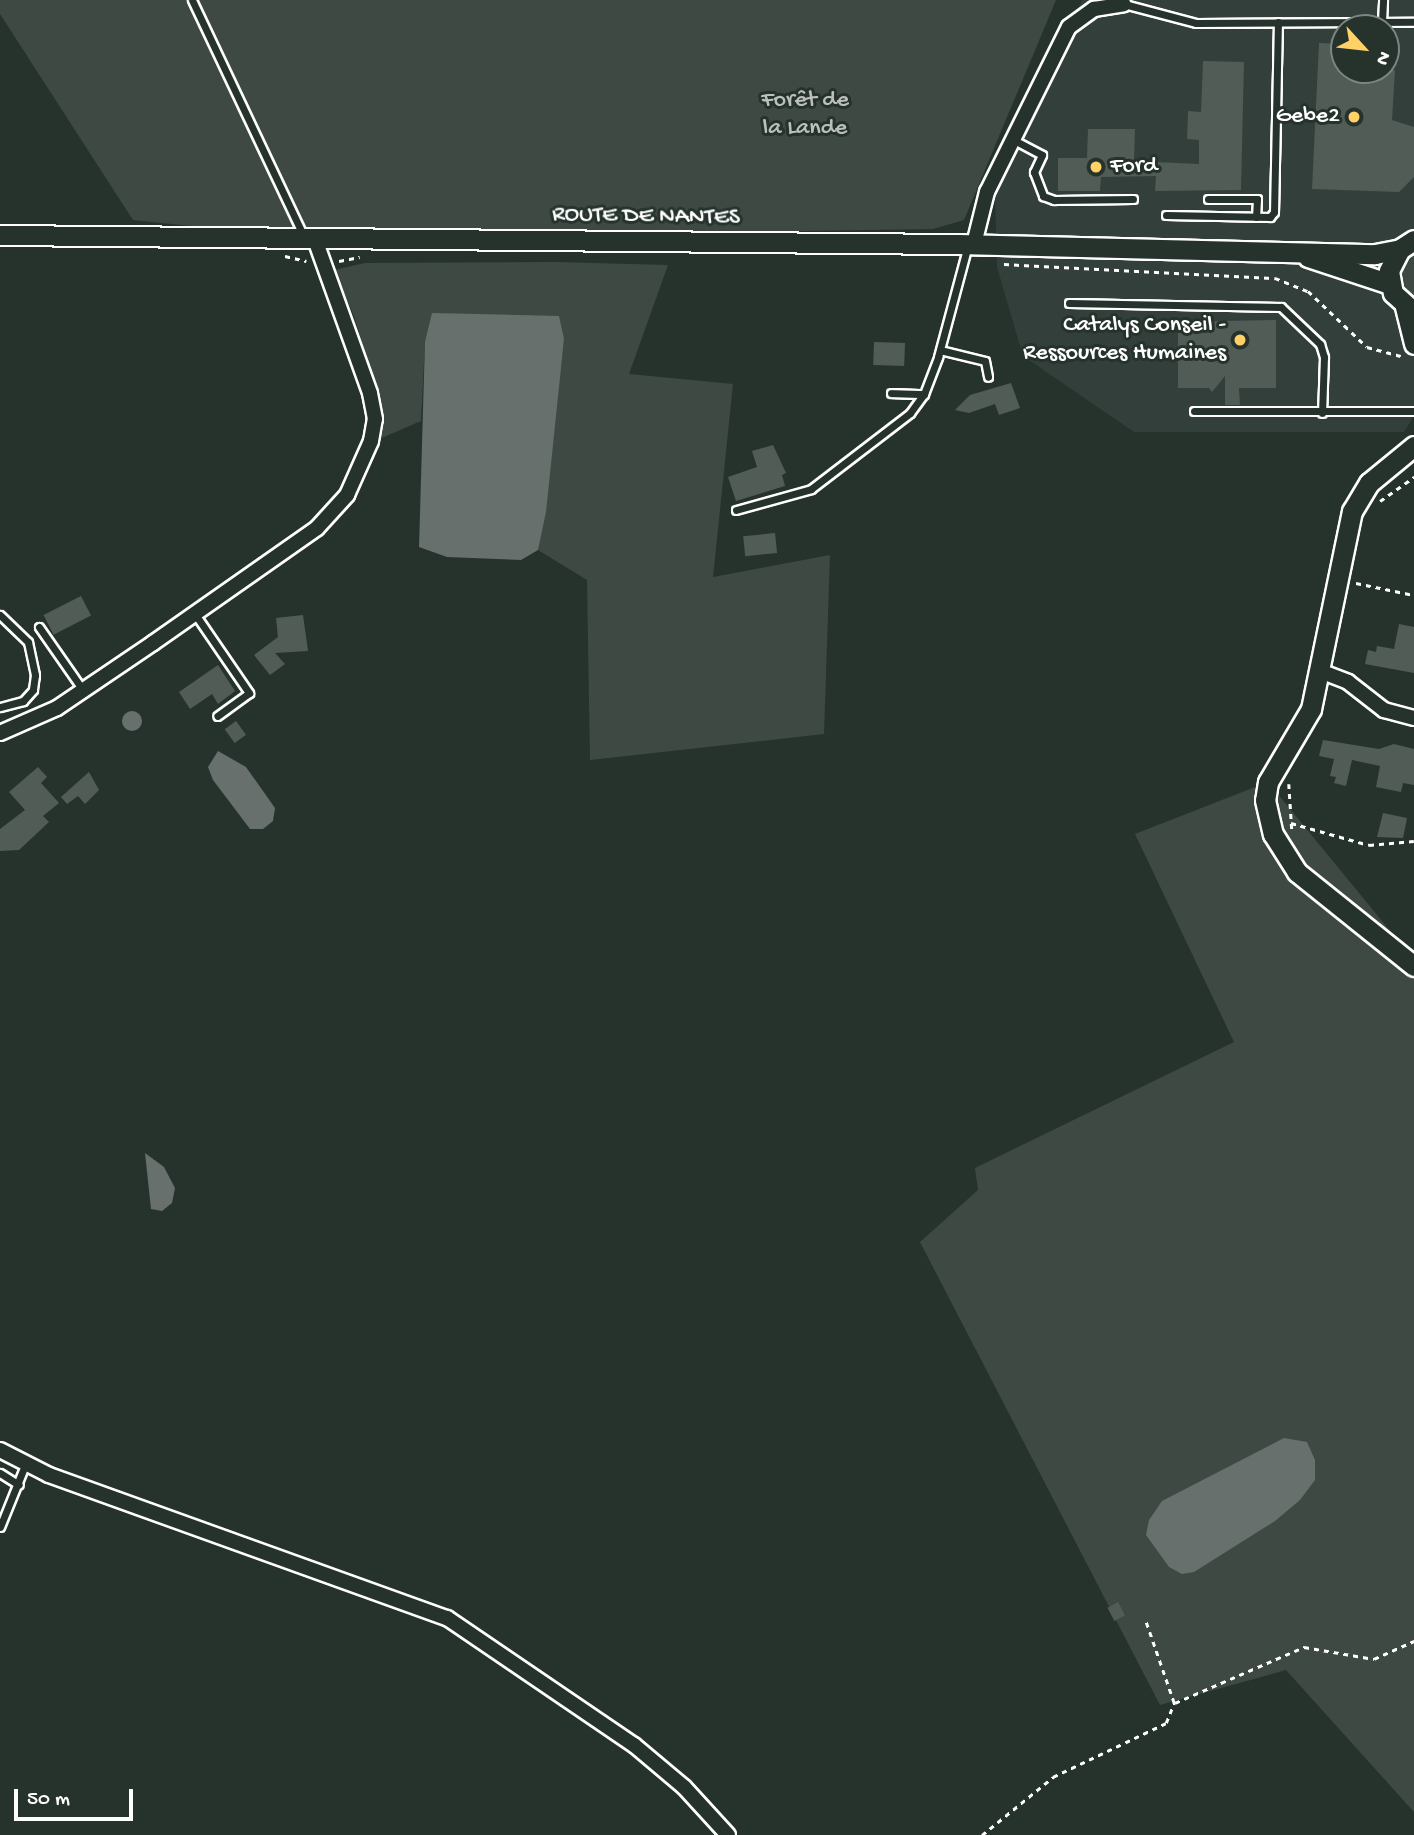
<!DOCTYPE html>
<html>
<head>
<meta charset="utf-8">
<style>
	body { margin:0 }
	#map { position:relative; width:1414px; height:1835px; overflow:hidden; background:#26332d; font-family:"Gochi Hand",sans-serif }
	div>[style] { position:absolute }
	.built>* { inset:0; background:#333f3a }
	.green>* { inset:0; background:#3e4944 }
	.water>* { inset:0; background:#67706c }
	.round { border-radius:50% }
	.building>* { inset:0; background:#515c57; transform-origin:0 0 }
	.path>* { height:2.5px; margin-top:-1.25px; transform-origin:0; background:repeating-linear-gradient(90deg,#fff 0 5px,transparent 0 10px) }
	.roads { filter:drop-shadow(2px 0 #fff) drop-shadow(-2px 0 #fff) drop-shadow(0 2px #fff) drop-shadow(0 -2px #fff) }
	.lane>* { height:7px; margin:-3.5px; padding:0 3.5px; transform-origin:3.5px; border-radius:3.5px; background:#26332d }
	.street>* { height:14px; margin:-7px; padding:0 7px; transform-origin:7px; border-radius:7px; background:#26332d }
	.secondary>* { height:19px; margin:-9.5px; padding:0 9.5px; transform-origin:9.5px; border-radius:9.5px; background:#26332d }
	.dots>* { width:19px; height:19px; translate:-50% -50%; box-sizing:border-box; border:4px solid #26332d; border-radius:50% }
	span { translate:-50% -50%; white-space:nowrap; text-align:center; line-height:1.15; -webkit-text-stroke:6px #26332d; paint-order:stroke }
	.park-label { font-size:24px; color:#bbbfbe }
	.poi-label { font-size:24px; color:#fff }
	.right { translate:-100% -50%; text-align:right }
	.left { translate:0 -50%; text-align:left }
	.street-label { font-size:24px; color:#fff }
	.north { position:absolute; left:1330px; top:14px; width:70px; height:70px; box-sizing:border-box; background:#26332d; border:2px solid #7d8581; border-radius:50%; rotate:117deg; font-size:19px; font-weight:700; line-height:28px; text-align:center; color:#fff }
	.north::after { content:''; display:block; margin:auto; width:24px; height:32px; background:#ffd166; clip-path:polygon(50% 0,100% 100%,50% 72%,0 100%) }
	.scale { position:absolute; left:14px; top:1789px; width:119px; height:32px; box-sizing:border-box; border:4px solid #fff; border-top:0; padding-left:9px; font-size:21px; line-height:24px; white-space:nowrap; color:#fff; -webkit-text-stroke:5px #26332d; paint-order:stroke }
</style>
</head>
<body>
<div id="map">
	<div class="built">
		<i style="clip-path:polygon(evenodd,1082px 0,1414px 0,1414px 416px,1404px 432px,1134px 432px,1023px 356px,997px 267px,995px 198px,1082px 0,1344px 28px,1386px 28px,1386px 70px,1344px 70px,1344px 28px)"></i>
	</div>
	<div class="green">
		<i style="clip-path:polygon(0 0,1056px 0,964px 220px,933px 229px,315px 239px,133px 220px,0 14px)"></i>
		<i style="clip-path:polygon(1414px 253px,1414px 299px,1407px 293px,1401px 275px)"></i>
		<i style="clip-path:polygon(555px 262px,668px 265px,629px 374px,733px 384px,713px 577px,830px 555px,824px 734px,590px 760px,587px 580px,538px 550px,564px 339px,425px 342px,421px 421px,377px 440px,380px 403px,354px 316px,334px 270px,365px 263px)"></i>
		<i style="clip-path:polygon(1268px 782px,1414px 960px,1414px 1812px,1286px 1670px,1160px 1705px,920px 1242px,978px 1190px,975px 1168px,1234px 1042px,1135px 834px)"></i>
	</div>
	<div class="water">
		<i style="clip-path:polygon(432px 313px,559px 316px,564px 339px,546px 512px,538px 550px,521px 560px,447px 557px,419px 547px,425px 342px)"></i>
		<i class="round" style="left:122px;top:711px;width:20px;height:20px"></i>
		<i style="clip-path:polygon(218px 751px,246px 767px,275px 808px,273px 821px,263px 829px,250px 829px,213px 780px,208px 767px)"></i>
		<i style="clip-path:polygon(145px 1153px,164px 1167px,175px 1188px,172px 1203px,162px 1211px,151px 1209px)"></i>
		<i style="clip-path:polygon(1284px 1438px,1307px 1442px,1315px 1460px,1315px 1480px,1300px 1500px,1275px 1521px,1194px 1572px,1182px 1574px,1169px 1567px,1146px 1535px,1149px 1520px,1162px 1501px)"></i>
	</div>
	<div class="building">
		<i style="clip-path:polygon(1319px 43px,1344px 44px,1344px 70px,1395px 70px,1392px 120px,1414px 127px,1414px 177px,1399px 192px,1312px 189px)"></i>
		<i style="clip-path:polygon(1203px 61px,1244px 62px,1241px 190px,1155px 191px,1156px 176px,1101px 177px,1100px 191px,1058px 191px,1058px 158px,1087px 158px,1088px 129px,1135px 129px,1134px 161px,1199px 164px,1199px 140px,1187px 139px,1188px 111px,1201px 112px)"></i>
		<i style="clip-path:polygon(1276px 320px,1276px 388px,1239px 388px,1240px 405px,1225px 405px,1225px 376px,1212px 392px,1209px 388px,1178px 388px,1178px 332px,1172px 322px)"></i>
		<i style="left:874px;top:342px;width:31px;height:23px;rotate:2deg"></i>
		<i style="clip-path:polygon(1011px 383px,1020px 408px,999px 415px,995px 404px,969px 413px,955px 410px,970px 395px)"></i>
		<i style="clip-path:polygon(773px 445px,786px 473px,782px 475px,785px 486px,736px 501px,728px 477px,757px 467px,752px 451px)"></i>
		<i style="left:775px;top:533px;width:20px;height:32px;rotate:84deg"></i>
		<i style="left:81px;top:596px;width:22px;height:42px;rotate:63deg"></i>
		<i style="clip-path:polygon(303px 615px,308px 651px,275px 653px,285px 664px,270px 675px,254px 655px,278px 637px,276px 618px)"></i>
		<i style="clip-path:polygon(1399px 624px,1414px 627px,1414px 673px,1365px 664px,1368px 650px,1376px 652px,1377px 646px,1394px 649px)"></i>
		<i style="clip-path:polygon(218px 665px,235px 691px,218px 704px,212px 694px,190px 709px,179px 692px)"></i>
		<i style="left:236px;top:721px;width:17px;height:14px;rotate:54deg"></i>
		<i style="clip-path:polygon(1323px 740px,1379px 749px,1394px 744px,1414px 749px,1414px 785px,1403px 783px,1401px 792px,1376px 787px,1380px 766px,1352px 760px,1346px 786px,1334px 783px,1336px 777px,1330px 776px,1334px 759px,1319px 756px)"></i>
		<i style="clip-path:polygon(38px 767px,47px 777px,41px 783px,59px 803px,43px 816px,49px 822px,19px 850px,0 851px,0 829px,25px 810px,9px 792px)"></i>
		<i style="clip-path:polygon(89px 772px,99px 790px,85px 804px,78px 796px,67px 804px,61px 797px)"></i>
		<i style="clip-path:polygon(1383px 813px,1407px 818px,1403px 838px,1377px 837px)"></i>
		<i style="left:1118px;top:1602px;width:15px;height:12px;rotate:62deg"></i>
	</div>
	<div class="path">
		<i style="left:285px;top:256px;width:22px;rotate:13deg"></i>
		<i style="left:339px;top:261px;width:21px;rotate:-11deg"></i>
		<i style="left:1004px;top:264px;width:271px;rotate:3deg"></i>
		<i style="left:1275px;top:278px;width:35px;rotate:22deg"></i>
		<i style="left:1308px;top:291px;width:81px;rotate:43.5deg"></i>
		<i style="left:1367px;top:347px;width:35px;rotate:15deg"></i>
		<i style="left:1380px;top:501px;width:42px;rotate:-35.2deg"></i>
		<i style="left:1356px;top:583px;width:59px;rotate:11.7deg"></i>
		<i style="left:1289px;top:784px;width:46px;rotate:86.3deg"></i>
		<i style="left:1291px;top:823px;width:81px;rotate:15.8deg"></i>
		<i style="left:1369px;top:845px;width:45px;rotate:-5.1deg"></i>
		<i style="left:1175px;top:1703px;width:141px;rotate:-23.5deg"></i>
		<i style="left:1304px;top:1647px;width:71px;rotate:9.7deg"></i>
		<i style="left:1374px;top:1659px;width:44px;rotate:-24.2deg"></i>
		<i style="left:982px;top:1835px;width:92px;rotate:-39.2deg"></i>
		<i style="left:1053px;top:1777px;width:125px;rotate:-25.5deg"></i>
		<i style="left:1166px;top:1723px;width:22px;rotate:-68deg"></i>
		<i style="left:1174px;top:1703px;width:86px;rotate:-109.1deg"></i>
	</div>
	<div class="roads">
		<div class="lane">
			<i style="left:192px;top:0;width:260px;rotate:64.7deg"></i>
			<i style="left:1124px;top:4px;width:74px;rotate:14.8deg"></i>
			<i style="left:1196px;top:23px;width:218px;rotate:-0.3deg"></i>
			<i style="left:1382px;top:21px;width:21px;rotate:-87deg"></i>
			<i style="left:1012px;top:139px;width:34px;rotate:28deg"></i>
			<i style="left:1042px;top:155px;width:19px;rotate:115deg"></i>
			<i style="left:1034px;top:172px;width:26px;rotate:69deg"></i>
			<i style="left:1043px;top:196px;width:12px;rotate:20deg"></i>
			<i style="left:1054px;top:200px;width:79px;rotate:-0.7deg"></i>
			<i style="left:1208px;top:199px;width:49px"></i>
			<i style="left:1257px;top:199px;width:18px;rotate:93deg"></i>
			<i style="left:1166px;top:215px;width:104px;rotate:1.1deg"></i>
			<i style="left:1270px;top:217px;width:6px;rotate:-51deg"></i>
			<i style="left:1274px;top:212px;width:190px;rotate:-88.8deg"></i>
			<i style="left:1069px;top:303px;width:212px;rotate:1.1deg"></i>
			<i style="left:1281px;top:307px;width:54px;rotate:43.5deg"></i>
			<i style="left:1320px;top:344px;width:14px;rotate:73deg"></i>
			<i style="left:1324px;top:357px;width:56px;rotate:92deg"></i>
			<i style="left:940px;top:350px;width:46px;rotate:13.7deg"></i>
			<i style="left:985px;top:361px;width:16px;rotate:79deg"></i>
			<i style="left:891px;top:393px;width:33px;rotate:2deg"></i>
			<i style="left:1194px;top:411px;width:220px"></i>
			<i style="left:736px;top:510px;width:78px;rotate:-15.6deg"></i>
			<i style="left:811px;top:489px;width:125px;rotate:-37.5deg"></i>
			<i style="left:910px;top:413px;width:24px;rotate:-54deg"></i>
			<i style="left:924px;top:394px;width:40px;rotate:-69deg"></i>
			<i style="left:938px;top:357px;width:116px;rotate:-75deg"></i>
			<i style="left:195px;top:614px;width:96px;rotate:55.6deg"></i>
			<i style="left:249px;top:693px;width:39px;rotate:144deg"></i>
			<i style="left:0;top:615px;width:39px;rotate:44deg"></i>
			<i style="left:28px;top:642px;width:34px;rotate:78deg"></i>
			<i style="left:35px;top:675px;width:15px;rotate:98deg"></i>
			<i style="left:33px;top:690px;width:15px;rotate:132deg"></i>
			<i style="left:23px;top:701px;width:24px;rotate:165deg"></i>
			<i style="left:39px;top:627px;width:77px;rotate:55.1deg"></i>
			<i style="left:0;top:1473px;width:22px;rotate:32deg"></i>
			<i style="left:0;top:1527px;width:67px;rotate:-68deg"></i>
		</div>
		<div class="street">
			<i style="left:974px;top:244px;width:54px;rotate:-76deg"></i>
			<i style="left:987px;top:192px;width:184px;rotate:-63.6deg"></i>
			<i style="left:1069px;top:27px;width:31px;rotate:-36deg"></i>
			<i style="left:1094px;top:9px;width:30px;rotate:-9deg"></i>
			<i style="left:1320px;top:671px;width:30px;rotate:21deg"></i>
			<i style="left:1348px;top:682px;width:46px;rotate:37.9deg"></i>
			<i style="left:1384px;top:710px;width:31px;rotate:15deg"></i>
			<i style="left:0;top:733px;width:62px;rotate:-23.7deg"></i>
			<i style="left:57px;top:708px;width:116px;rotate:-34.1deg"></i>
			<i style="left:153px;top:643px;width:200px;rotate:-35deg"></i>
			<i style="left:317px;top:528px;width:45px;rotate:-47.7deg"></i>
			<i style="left:347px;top:495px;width:59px;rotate:-66deg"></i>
			<i style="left:371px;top:441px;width:22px;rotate:-80deg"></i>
			<i style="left:375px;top:419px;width:26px;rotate:-101deg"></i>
			<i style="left:370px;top:393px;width:164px;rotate:-109.7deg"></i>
			<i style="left:0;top:1450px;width:55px;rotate:27deg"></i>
			<i style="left:49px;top:1475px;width:423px;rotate:19.8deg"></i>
			<i style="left:447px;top:1618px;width:226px;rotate:34.2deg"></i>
			<i style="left:634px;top:1745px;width:65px;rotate:40deg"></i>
			<i style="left:684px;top:1787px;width:65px;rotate:47.5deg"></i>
		</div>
		<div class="secondary">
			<i style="left:0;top:235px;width:958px;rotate:0.54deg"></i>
			<i style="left:958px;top:244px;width:417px;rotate:1.4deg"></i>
			<i style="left:1375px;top:254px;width:25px;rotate:-11deg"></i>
			<i style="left:1414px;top:240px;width:17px;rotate:147deg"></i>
			<i style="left:1400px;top:249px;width:25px;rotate:117deg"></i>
			<i style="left:1389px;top:271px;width:22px;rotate:80deg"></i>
			<i style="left:1393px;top:293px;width:28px;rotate:42deg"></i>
			<i style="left:1308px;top:257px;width:86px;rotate:18.2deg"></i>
			<i style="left:1405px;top:307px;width:38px;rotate:76deg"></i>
			<i style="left:1414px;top:446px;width:58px;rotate:140.6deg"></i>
			<i style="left:1369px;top:483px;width:33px;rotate:121deg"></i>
			<i style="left:1352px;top:511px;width:202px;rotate:101.7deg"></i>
			<i style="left:1311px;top:709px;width:85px;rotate:120.5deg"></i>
			<i style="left:1268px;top:782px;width:18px;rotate:99deg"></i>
			<i style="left:1265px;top:800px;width:35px;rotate:77deg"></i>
			<i style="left:1273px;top:834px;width:45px;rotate:57.7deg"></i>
			<i style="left:1297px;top:872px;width:150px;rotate:38.8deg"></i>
		</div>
	</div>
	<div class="dots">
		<i style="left:1354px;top:117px;background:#ffd166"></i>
		<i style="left:1096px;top:167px;background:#ffd166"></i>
		<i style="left:1240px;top:340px;background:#ffd166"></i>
	</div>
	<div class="park-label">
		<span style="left:805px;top:115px">Forêt de<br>la Lande</span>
	</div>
	<div class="poi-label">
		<span class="right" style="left:1340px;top:117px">Gebe2</span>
		<span class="left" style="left:1110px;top:167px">Ford</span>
		<span class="right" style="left:1226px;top:340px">Catalys Conseil -<br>Ressources Humaines</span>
	</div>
	<div class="street-label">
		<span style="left:646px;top:217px;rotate:1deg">ROUTE DE NANTES</span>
	</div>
	<div class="north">N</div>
	<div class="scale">50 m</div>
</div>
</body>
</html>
